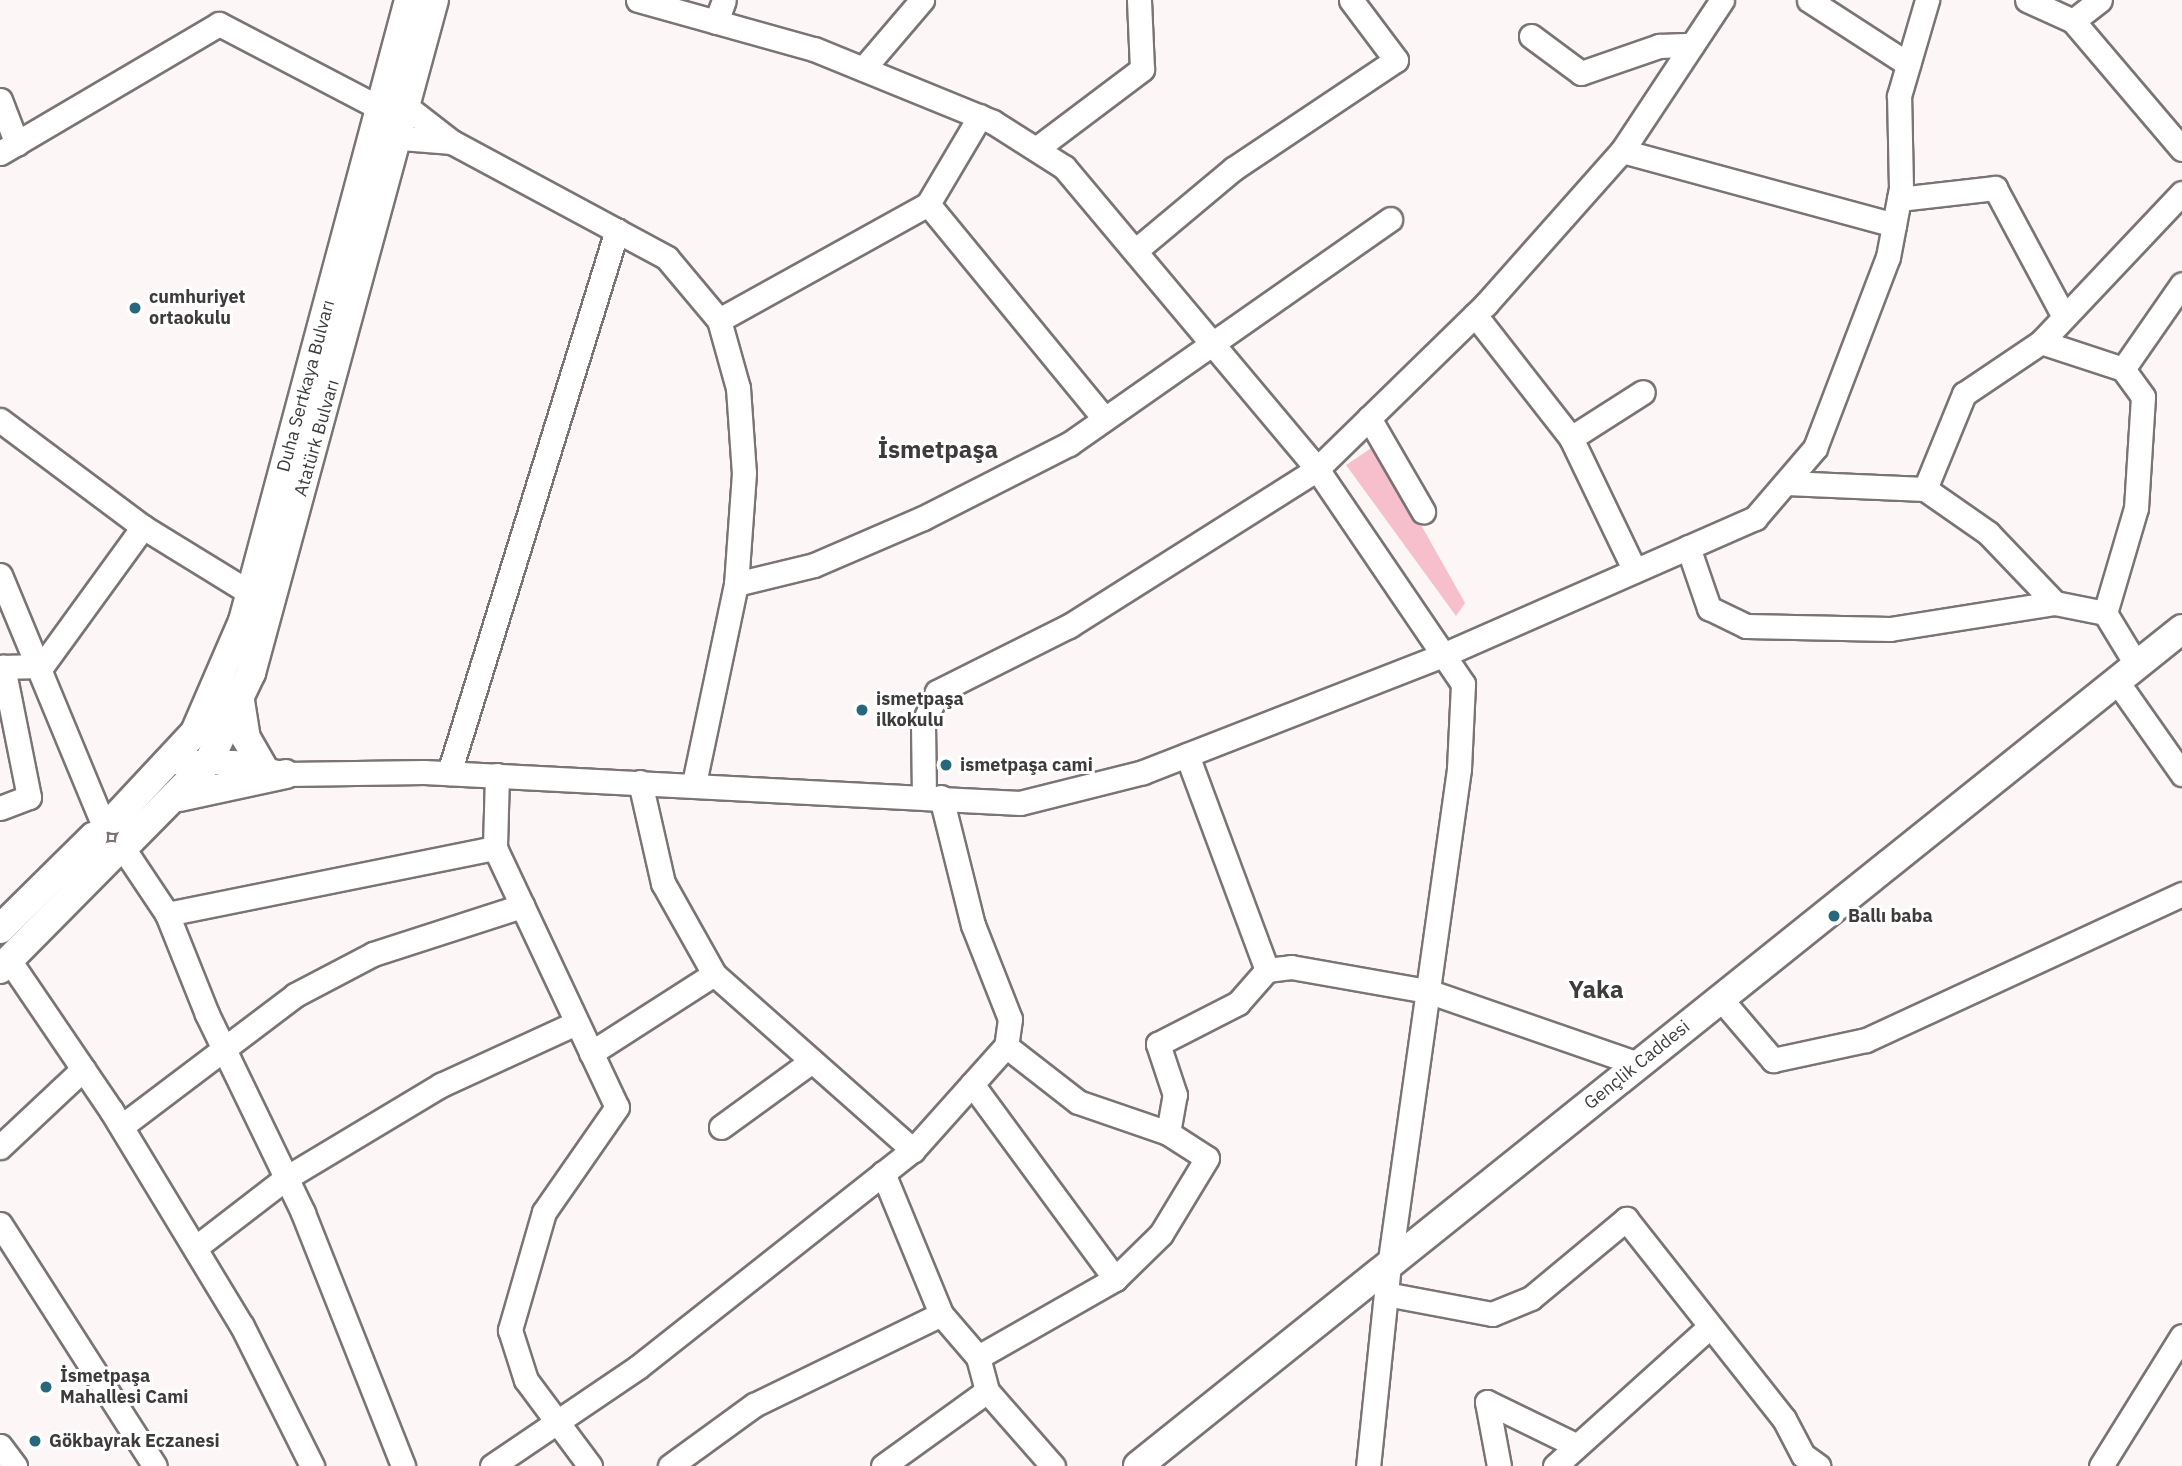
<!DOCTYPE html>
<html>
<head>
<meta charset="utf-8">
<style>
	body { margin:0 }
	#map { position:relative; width:2182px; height:1466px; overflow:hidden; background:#fdf6f7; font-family:"IBM Plex Sans",sans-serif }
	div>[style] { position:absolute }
	.green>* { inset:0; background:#f7bfcc }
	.roads { filter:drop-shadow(2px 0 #7a7475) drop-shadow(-2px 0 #7a7475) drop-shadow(0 2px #7a7475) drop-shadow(0 -2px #7a7475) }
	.minor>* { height:23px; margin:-11.5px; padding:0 11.5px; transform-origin:11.5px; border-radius:11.5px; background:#fff }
	.major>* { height:28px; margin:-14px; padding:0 14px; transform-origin:14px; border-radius:14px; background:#fff }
	.dots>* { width:19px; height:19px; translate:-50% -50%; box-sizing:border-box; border:4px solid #fff; border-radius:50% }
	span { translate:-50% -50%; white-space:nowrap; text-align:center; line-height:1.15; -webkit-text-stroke:6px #fff; paint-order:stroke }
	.poi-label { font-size:18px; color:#3d3b3b; font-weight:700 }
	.left { translate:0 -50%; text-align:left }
	.street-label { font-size:18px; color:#3d3b3b }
	.district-label { font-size:24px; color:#3d3b3b; font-weight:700 }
</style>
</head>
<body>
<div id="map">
	<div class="green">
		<i style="clip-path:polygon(1376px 445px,1465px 603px,1456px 616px,1346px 465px)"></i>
	</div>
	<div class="roads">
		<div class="minor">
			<i style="left:638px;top:0;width:183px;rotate:15.6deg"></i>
			<i style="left:814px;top:49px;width:193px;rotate:22.2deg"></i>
			<i style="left:993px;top:122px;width:84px;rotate:32.4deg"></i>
			<i style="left:1064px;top:167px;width:394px;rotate:50deg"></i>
			<i style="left:1317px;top:469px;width:260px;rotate:55.8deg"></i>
			<i style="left:1463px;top:684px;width:85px;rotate:92.7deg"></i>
			<i style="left:1459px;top:769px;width:500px;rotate:98deg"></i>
			<i style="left:1389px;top:1264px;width:203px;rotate:95.9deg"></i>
			<i style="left:1809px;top:0;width:118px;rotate:32.9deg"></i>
			<i style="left:2027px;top:0;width:51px;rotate:24.5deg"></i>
			<i style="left:2073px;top:21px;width:168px;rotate:49.6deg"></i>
			<i style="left:2073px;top:21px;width:34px;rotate:-38deg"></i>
			<i style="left:716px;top:22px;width:23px;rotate:-70deg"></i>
			<i style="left:1531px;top:36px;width:62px;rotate:36.5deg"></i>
			<i style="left:1581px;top:73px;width:83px;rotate:-19.1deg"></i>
			<i style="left:1659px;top:46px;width:33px;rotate:-2deg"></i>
			<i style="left:863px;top:69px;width:91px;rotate:-49.5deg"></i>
			<i style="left:0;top:100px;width:47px;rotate:68.9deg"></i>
			<i style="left:408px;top:108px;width:56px;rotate:37.7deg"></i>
			<i style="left:452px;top:142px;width:244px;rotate:28.3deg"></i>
			<i style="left:667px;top:258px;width:81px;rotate:50deg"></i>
			<i style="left:719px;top:320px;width:71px;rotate:74.4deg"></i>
			<i style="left:738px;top:388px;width:85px;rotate:86deg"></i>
			<i style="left:744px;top:473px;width:111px;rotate:94.1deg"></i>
			<i style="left:736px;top:584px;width:204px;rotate:101.9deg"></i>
			<i style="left:401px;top:138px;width:51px;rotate:4.5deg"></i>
			<i style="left:1036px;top:149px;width:133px;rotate:-37deg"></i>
			<i style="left:1142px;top:69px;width:69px;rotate:-92.5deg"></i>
			<i style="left:1622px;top:151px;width:282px;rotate:15.2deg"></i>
			<i style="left:0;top:153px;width:254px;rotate:-30.5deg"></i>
			<i style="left:219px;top:24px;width:182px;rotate:27.6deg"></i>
			<i style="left:1899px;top:199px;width:97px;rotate:-6.5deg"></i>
			<i style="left:1995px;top:188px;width:142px;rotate:61.8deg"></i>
			<i style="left:928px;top:204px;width:277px;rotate:50.6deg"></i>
			<i style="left:1135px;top:251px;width:128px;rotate:-39.9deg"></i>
			<i style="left:1233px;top:169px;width:196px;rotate:-33.8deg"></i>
			<i style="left:1396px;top:60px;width:75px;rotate:-126.9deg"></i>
			<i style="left:1475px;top:315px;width:156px;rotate:52deg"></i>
			<i style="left:1571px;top:438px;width:145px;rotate:64.3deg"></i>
			<i style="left:719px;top:320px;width:239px;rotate:-29deg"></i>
			<i style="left:928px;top:204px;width:102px;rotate:-59.4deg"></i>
			<i style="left:2041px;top:342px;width:86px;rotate:18.2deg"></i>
			<i style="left:2123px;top:369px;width:34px;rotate:54deg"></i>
			<i style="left:2143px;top:397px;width:111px;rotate:93.6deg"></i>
			<i style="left:2136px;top:508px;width:109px;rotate:106.4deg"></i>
			<i style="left:2123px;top:369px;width:103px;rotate:-55.2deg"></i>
			<i style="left:1369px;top:418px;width:108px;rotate:59.9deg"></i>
			<i style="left:0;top:420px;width:179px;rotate:36.8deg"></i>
			<i style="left:143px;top:527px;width:128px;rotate:31.6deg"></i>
			<i style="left:1571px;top:438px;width:85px;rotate:-32.6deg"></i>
			<i style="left:1786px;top:483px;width:139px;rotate:2.5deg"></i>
			<i style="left:1925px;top:489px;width:77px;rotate:34.9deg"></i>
			<i style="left:1988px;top:533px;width:97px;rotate:46.3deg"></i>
			<i style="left:2055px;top:603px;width:51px;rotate:11.3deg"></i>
			<i style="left:2105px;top:613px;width:60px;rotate:58.7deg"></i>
			<i style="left:1925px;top:489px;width:103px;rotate:-67.7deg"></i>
			<i style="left:1964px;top:394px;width:93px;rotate:-34deg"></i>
			<i style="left:2041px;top:342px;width:205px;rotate:-46.6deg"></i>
			<i style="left:1688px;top:547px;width:65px;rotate:71deg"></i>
			<i style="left:1709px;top:608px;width:41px;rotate:25.9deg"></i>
			<i style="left:1746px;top:626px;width:144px;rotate:1.2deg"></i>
			<i style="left:1890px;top:629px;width:167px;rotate:-9deg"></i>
			<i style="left:0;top:575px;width:266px;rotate:67.5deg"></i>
			<i style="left:736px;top:584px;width:80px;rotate:-13.7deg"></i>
			<i style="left:814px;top:565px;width:119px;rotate:-23.3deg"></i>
			<i style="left:923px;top:518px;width:164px;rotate:-26.9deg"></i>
			<i style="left:1069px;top:444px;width:392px;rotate:-35deg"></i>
			<i style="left:0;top:667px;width:42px;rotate:-1.4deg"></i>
			<i style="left:42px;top:666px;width:172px;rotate:-54deg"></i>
			<i style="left:2116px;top:680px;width:115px;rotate:54.9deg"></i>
			<i style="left:1187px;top:755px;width:229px;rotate:69.6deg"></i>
			<i style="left:173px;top:762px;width:60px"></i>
			<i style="left:233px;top:762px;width:54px;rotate:12.8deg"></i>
			<i style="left:286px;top:774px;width:138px;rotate:-0.8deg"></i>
			<i style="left:424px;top:772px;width:597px;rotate:2.98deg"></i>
			<i style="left:1020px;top:803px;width:127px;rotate:-14.1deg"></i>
			<i style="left:1143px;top:772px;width:322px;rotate:-21.3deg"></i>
			<i style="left:1443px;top:655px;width:341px;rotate:-23.7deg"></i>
			<i style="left:1755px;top:518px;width:92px;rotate:-49.4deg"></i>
			<i style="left:1815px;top:448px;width:204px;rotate:-69.1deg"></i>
			<i style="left:1888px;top:257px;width:70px;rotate:-79.3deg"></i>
			<i style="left:1901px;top:188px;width:92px;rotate:-91.2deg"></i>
			<i style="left:1899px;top:96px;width:100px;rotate:-73.7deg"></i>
			<i style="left:449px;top:773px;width:568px;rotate:-72.81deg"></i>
			<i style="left:497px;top:775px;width:73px;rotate:91.6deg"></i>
			<i style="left:495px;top:848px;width:286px;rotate:64.8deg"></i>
			<i style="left:617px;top:1107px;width:128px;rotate:124.8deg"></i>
			<i style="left:544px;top:1212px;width:123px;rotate:106.1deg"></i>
			<i style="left:510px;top:1330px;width:52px;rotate:72.3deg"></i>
			<i style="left:526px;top:1380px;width:107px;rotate:53.3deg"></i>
			<i style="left:640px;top:782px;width:104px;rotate:77.2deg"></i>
			<i style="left:663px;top:883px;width:104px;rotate:60.7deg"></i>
			<i style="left:714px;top:974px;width:266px;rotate:41.5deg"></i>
			<i style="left:924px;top:796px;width:72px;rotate:-90.8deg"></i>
			<i style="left:923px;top:724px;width:35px;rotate:-66deg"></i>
			<i style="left:937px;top:692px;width:148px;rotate:-26.6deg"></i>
			<i style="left:1069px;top:626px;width:294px;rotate:-32.3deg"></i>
			<i style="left:1317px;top:469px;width:236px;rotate:-44.3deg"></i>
			<i style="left:1486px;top:304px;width:205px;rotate:-48.4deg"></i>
			<i style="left:1622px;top:151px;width:181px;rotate:-56.5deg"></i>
			<i style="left:941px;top:797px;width:132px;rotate:76deg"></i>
			<i style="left:973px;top:925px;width:101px;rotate:68.5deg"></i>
			<i style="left:1010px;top:1019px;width:27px;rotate:98deg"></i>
			<i style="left:1006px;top:1046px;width:91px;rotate:37.9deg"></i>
			<i style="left:1078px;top:1102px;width:95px;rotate:19deg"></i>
			<i style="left:1168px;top:1133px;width:46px;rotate:32.7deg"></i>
			<i style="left:1207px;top:1158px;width:89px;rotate:121.2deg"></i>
			<i style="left:1161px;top:1234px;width:64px;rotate:135.6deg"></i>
			<i style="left:1115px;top:1279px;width:158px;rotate:150.3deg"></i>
			<i style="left:0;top:808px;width:31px;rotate:-21deg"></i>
			<i style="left:29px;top:797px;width:133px;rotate:-101.3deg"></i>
			<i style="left:125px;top:851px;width:76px;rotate:56.3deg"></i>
			<i style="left:167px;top:914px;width:108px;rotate:68.2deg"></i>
			<i style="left:207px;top:1014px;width:221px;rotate:64.2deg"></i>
			<i style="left:303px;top:1213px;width:272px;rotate:68.4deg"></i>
			<i style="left:167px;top:914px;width:335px;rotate:-11.4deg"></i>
			<i style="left:9px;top:960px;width:181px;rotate:55.8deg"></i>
			<i style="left:111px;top:1110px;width:253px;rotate:58.8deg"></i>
			<i style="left:242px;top:1326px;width:157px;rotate:63.4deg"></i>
			<i style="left:1720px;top:998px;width:82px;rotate:49.5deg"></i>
			<i style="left:1773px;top:1060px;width:95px;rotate:-12.1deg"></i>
			<i style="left:1866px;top:1040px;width:348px;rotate:-24.8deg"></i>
			<i style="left:591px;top:1053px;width:146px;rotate:-32.7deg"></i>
			<i style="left:972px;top:1084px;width:242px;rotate:53.7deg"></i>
			<i style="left:122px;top:1126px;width:217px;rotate:-37.1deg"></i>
			<i style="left:295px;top:995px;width:88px;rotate:-27.7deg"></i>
			<i style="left:373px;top:954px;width:157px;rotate:-17.9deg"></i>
			<i style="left:721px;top:1127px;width:112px;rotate:-36deg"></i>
			<i style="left:1168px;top:1133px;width:39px;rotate:-80deg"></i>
			<i style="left:1175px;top:1095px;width:54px;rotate:-108.4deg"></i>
			<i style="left:1158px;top:1044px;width:90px;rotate:-27.1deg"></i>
			<i style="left:1238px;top:1003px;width:44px;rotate:-48.7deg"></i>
			<i style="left:1267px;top:970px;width:24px;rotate:-7deg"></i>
			<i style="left:1291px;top:967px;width:138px;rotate:10deg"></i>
			<i style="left:1427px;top:991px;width:223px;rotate:19.1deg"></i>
			<i style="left:0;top:1147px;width:114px;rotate:-43.2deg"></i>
			<i style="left:883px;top:1173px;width:152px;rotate:67.6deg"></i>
			<i style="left:941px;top:1314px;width:57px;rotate:49.3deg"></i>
			<i style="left:978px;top:1357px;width:35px;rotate:75deg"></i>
			<i style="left:987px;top:1391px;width:100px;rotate:48.7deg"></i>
			<i style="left:0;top:1224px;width:287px;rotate:57.4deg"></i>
			<i style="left:195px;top:1248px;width:115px;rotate:-37.6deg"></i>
			<i style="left:286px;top:1178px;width:181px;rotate:-31deg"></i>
			<i style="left:441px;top:1085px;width:149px;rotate:-24.7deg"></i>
			<i style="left:1386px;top:1294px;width:108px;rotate:10.7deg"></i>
			<i style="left:1492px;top:1314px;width:42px;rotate:-22.3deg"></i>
			<i style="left:1531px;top:1298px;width:124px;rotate:-39.7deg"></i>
			<i style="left:1626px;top:1219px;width:255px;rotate:51.7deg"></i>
			<i style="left:1784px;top:1419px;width:41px;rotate:62.2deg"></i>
			<i style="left:1803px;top:1455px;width:19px;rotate:36deg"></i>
			<i style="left:1487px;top:1402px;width:98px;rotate:26deg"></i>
			<i style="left:1487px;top:1402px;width:65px;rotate:79.4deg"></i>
			<i style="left:0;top:1446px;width:25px;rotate:53deg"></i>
			<i style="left:492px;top:1466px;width:176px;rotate:-34.1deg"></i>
			<i style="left:638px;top:1367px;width:350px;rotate:-38.3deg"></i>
			<i style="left:913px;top:1150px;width:140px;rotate:-48.2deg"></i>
			<i style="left:670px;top:1466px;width:104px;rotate:-36deg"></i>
			<i style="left:754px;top:1405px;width:208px;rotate:-25.9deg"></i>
			<i style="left:883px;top:1466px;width:128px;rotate:-35.8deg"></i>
			<i style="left:1555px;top:1466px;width:205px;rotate:-42deg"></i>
			<i style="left:2101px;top:1466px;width:153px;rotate:-58.1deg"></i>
		</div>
		<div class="major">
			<i style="left:240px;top:701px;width:37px;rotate:81deg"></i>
			<i style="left:246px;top:738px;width:34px;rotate:60deg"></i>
			<i style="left:179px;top:797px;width:109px;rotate:-12.1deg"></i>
			<i style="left:114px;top:819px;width:119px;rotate:-47deg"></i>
			<i style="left:195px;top:732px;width:121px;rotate:-66.6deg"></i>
			<i style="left:243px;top:621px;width:643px;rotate:-75.03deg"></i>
			<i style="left:130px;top:841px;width:112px;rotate:-45.4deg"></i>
			<i style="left:209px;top:761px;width:98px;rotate:-64.5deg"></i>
			<i style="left:251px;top:673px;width:697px;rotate:-74.79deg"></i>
			<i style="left:0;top:929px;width:131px;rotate:-44.7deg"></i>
			<i style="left:0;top:969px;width:159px;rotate:-45.3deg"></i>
			<i style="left:1138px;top:1466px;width:1338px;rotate:-38.72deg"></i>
		</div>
	</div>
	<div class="dots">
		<i style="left:135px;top:308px;background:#28677c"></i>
		<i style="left:862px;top:710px;background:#28677c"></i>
		<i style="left:946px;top:765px;background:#28677c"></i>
		<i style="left:1834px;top:916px;background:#28677c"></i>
		<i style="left:46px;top:1387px;background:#28677c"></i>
		<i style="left:35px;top:1441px;background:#28677c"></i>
	</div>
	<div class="poi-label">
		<span class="left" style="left:149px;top:308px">cumhuriyet<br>ortaokulu</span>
		<span class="left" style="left:876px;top:710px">ismetpaşa<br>ilkokulu</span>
		<span class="left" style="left:960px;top:765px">ismetpaşa cami</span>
		<span class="left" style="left:1848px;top:916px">Ballı baba</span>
		<span class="left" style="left:60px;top:1387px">İsmetpaşa<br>Mahallesi Cami</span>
		<span class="left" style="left:49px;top:1441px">Gökbayrak Eczanesi</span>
	</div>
	<div class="street-label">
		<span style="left:306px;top:386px;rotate:-75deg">Duha Sertkaya Bulvarı</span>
		<span style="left:317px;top:438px;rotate:-74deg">Atatürk Bulvarı</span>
		<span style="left:1637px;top:1065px;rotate:-39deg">Gençlik Caddesi</span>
	</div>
	<div class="district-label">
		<span style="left:938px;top:450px">İsmetpaşa</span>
		<span style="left:1596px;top:990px">Yaka</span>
	</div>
</div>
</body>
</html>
